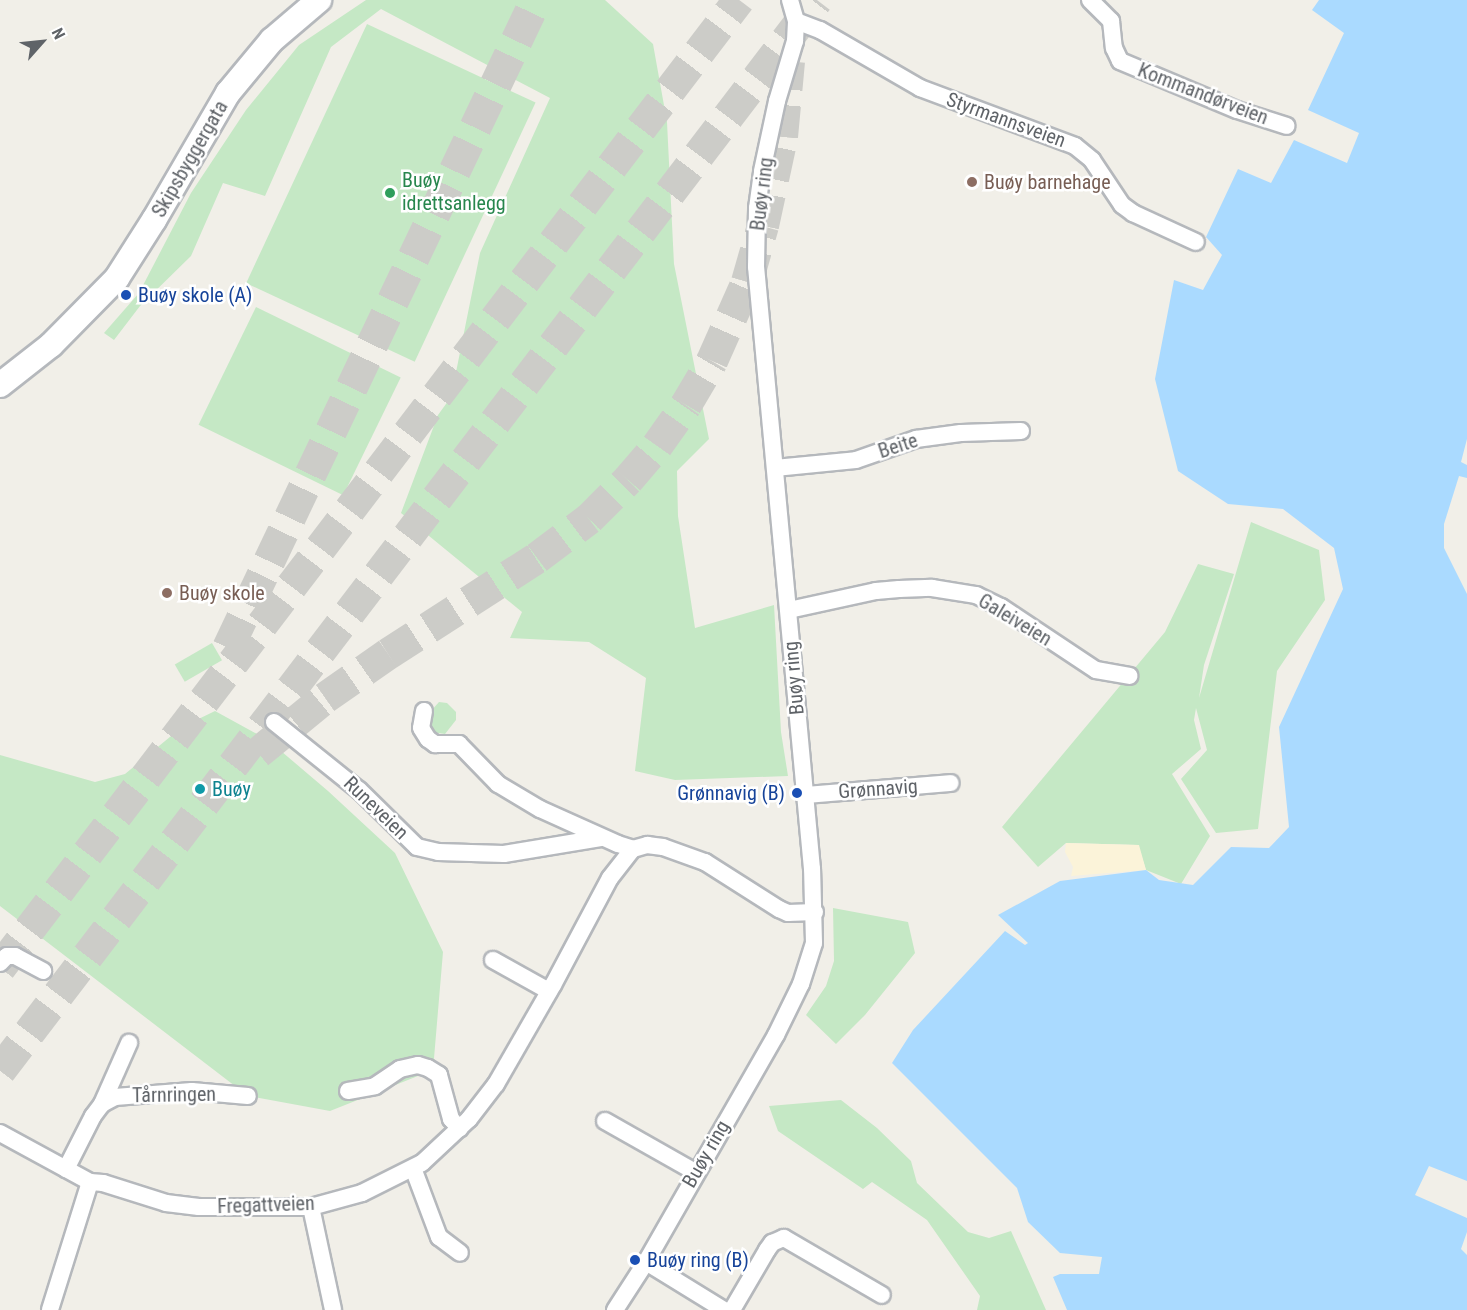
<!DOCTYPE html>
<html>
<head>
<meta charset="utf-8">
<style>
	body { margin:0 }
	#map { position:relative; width:1467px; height:1310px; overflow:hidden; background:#f1efe8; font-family:"Roboto Condensed",sans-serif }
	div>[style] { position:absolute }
	.green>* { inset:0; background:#c5e8c5; transform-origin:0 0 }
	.sand>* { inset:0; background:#fbf3d9 }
	.water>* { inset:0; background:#aadaff }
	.highway-tunnel>* { height:32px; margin-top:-16px; transform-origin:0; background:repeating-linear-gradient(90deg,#ccccc8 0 32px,transparent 0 48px) }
	.roads { filter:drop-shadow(2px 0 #b5b8bc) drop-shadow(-2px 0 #b5b8bc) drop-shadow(0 2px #b5b8bc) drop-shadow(0 -2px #b5b8bc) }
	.street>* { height:16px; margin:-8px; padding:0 8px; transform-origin:8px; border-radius:8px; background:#fff }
	.secondary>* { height:24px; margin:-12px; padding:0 12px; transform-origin:12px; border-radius:12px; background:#fff }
	.dots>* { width:16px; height:16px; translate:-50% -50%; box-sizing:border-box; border:3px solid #fff; border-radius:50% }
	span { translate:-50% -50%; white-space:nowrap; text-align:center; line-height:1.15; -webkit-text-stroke:5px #fff; paint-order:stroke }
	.street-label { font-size:20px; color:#5f6368 }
	.leisure-label { font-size:20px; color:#27864d }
	.left { translate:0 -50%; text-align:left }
	.education-label { font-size:20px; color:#785e54 }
	.transit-label { font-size:20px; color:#164399 }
	.right { translate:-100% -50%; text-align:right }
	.culture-label { font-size:20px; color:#0d838f }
	.north { position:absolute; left:12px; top:12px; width:60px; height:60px; -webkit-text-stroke:4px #fff; paint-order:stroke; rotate:63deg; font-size:16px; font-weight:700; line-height:24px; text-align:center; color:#5f6368 }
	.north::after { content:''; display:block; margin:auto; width:21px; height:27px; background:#5f6368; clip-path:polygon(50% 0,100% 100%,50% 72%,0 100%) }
</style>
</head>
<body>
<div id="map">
	<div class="green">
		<i style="clip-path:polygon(366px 0,605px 0,653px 44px,667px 122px,674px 264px,709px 439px,677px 471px,678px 516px,695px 628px,774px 605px,781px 732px,788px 776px,675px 780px,635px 771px,646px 678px,589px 642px,510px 638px,522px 612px,401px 513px,438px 415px,451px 397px,480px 253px,550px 98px,381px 9px,331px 47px,265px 196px,223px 183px,191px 256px,140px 306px,114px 340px,104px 333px,139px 293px,191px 193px,246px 110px,299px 45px)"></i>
		<i style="left:367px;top:24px;width:186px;height:286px;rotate:25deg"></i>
		<i style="left:256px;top:307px;width:161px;height:131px;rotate:26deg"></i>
		<i style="clip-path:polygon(1251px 522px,1319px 550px,1325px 600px,1277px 671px,1258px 829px,1216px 833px,1181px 779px,1207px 750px,1196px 708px,1194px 720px,1201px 749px,1172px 774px,1210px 836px,1181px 884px,1146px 870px,1138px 845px,1066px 843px,1038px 867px,1002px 827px,1165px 632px,1198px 564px,1234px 574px,1204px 665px,1199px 698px)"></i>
		<i style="left:212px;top:643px;width:20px;height:43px;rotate:60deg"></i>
		<i style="clip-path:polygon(439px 702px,447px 703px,456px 712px,456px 720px,445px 734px,432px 732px,427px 726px,431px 711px)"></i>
		<i style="clip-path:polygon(215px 711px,268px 740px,328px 791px,395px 853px,443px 952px,433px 1070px,330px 1111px,248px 1096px,0 906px,0 755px,95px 782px,125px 774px,182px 727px)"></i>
		<i style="clip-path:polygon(833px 908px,908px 922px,915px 953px,865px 1015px,836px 1044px,806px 1015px,826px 986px,834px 961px)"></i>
		<i style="clip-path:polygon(841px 1100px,877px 1128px,911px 1161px,917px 1183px,968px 1232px,989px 1238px,1011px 1231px,1046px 1310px,977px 1310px,980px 1296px,927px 1220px,872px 1182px,863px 1189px,778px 1131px,769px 1106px)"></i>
	</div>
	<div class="sand">
		<i style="clip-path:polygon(1066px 843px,1139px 845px,1146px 870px,1071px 876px,1073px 867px,1065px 852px)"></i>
	</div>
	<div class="water">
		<i style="clip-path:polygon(1319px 0,1467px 0,1467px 439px,1461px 462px,1467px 465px,1467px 478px,1459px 476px,1444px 524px,1444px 548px,1467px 594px,1467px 1181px,1429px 1166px,1415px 1195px,1467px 1218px,1467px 1232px,1461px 1249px,1467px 1255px,1467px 1310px,1067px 1310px,1053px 1277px,1060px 1274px,1099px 1274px,1102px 1257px,1060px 1253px,1028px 1222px,1017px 1188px,892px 1063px,913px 1030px,1005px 931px,1025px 945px,1028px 943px,998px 915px,1060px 881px,1146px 870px,1159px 880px,1193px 885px,1231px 847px,1269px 848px,1289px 827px,1279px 727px,1343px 589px,1334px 548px,1283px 509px,1228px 504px,1178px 471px,1155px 379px,1174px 280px,1203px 290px,1222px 255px,1206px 237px,1238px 169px,1271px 183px,1294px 140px,1347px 163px,1359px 133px,1308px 110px,1344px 33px,1312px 10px)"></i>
	</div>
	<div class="highway-tunnel">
		<i style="left:228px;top:648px;width:717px;rotate:-64.58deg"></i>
		<i style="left:258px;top:753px;width:87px;rotate:-39.4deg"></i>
		<i style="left:325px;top:698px;width:77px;rotate:-34.9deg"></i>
		<i style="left:388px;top:654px;width:177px;rotate:-32.8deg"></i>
		<i style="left:537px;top:558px;width:65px;rotate:-36.9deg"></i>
		<i style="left:589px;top:519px;width:55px;rotate:-45deg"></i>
		<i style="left:628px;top:480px;width:45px;rotate:-49.5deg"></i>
		<i style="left:657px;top:446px;width:50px;rotate:-54.7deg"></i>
		<i style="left:686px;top:405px;width:51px;rotate:-59.4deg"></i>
		<i style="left:712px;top:361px;width:86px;rotate:-66.1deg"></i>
		<i style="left:747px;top:282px;width:58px;rotate:-74.1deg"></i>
		<i style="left:763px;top:226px;width:91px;rotate:-77.9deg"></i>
		<i style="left:782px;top:137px;width:76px;rotate:-84.7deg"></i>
		<i style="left:0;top:968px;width:1218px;rotate:-52.64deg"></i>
		<i style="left:0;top:1071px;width:1347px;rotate:-52.66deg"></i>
	</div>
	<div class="roads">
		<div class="street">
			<i style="left:1090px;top:0;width:30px;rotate:45deg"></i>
			<i style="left:1111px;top:21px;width:27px;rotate:84deg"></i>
			<i style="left:1114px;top:48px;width:14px;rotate:65deg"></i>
			<i style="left:1120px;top:61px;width:127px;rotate:22.7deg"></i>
			<i style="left:1237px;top:110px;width:52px;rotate:17.7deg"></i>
			<i style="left:796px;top:21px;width:26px;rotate:21deg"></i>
			<i style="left:820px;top:30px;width:116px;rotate:30.1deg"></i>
			<i style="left:920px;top:88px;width:165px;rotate:20.5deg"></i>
			<i style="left:1075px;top:146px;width:22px;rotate:39deg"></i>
			<i style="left:1092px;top:160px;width:54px;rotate:56.3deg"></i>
			<i style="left:1122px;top:205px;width:14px;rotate:36deg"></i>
			<i style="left:1133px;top:213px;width:69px;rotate:24.7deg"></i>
			<i style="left:775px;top:468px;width:81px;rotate:-5.6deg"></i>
			<i style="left:856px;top:460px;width:64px;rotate:-19.3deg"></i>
			<i style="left:916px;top:439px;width:45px;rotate:-7.6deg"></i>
			<i style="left:961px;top:433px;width:60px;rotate:-1.9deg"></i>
			<i style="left:789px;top:610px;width:89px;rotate:-12.3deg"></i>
			<i style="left:876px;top:591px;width:23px;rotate:-5deg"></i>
			<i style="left:899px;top:589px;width:33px;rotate:-2deg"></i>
			<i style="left:932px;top:588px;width:45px;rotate:9deg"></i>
			<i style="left:976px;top:595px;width:28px;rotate:26deg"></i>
			<i style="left:1001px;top:607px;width:114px;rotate:33.6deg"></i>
			<i style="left:1096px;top:670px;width:34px;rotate:10deg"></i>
			<i style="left:424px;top:711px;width:17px;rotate:100deg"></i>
			<i style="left:421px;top:728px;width:13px;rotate:58deg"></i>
			<i style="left:428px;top:739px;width:9px;rotate:36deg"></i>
			<i style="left:435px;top:744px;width:24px"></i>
			<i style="left:459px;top:744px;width:56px;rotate:45.7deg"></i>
			<i style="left:498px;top:784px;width:49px;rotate:30.8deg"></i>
			<i style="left:540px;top:809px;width:85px;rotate:24.2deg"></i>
			<i style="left:618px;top:844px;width:16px;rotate:18deg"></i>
			<i style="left:633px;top:849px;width:15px;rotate:-16deg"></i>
			<i style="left:647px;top:845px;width:16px;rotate:7deg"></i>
			<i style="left:663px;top:847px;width:45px;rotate:19.7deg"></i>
			<i style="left:705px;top:862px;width:88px;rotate:32.4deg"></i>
			<i style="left:779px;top:909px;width:10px;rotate:24deg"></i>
			<i style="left:788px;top:913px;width:27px;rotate:-2deg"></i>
			<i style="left:274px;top:722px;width:109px;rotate:38.7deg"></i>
			<i style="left:359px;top:790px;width:81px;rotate:44.5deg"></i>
			<i style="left:417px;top:847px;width:22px;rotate:13deg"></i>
			<i style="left:438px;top:852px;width:66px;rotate:1.7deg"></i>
			<i style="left:504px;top:854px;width:98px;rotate:-9.4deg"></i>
			<i style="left:805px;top:795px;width:146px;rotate:-4.7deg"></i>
			<i style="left:493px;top:960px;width:64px;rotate:29deg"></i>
			<i style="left:0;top:963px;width:10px;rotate:-45deg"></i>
			<i style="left:7px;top:956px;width:8px"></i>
			<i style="left:15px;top:956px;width:32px;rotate:28deg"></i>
			<i style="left:348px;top:1091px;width:27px;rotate:-10deg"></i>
			<i style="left:375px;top:1086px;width:30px;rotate:-34deg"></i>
			<i style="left:400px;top:1069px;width:18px;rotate:-13deg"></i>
			<i style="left:418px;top:1065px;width:10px;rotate:17deg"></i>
			<i style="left:428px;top:1068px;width:13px;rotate:32deg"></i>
			<i style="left:439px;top:1075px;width:46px;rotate:74.7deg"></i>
			<i style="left:451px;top:1119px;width:13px;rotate:48deg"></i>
			<i style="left:102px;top:1104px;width:67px;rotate:-66.1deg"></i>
			<i style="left:605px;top:1121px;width:103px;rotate:29.5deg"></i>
			<i style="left:0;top:1133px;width:102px;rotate:28.6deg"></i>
			<i style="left:90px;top:1182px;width:134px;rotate:107.4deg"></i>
			<i style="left:413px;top:1168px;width:74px;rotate:69.4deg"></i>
			<i style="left:439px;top:1237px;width:26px;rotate:37deg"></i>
			<i style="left:66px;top:1169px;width:59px;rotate:-63deg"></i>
			<i style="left:93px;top:1116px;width:15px;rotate:-53deg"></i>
			<i style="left:102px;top:1104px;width:15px;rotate:-28deg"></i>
			<i style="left:115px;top:1097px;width:77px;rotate:-4.5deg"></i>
			<i style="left:192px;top:1091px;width:56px;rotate:5.1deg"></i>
			<i style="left:90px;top:1182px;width:13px;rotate:4deg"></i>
			<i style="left:103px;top:1183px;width:66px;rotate:17.6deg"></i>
			<i style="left:166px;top:1203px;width:33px;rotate:7deg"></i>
			<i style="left:199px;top:1207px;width:112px"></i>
			<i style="left:311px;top:1207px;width:53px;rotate:-15.4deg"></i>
			<i style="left:362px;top:1193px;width:67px;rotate:-26.6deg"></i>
			<i style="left:422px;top:1163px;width:64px;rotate:-43.1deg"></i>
			<i style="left:469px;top:1119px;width:44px;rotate:-52.4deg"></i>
			<i style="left:496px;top:1084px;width:114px;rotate:-60.1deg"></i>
			<i style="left:553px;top:985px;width:121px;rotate:-62deg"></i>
			<i style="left:610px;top:878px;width:37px;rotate:-52deg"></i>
			<i style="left:311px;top:1207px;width:105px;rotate:77.9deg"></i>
			<i style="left:646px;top:1262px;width:92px;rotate:31.6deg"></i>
			<i style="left:615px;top:1310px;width:57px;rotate:-57.1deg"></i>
			<i style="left:646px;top:1262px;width:262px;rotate:-60.2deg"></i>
			<i style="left:776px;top:1035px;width:57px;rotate:-63.9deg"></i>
			<i style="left:801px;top:984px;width:43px;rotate:-72.4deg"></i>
			<i style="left:814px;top:943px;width:74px;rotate:-91.5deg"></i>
			<i style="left:812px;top:869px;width:605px;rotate:-95.31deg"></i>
			<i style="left:756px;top:267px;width:59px;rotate:-89deg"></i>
			<i style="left:757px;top:208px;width:37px;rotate:-82deg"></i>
			<i style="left:762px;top:171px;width:72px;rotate:-77.9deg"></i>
			<i style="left:777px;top:101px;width:63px;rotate:-73.3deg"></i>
			<i style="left:795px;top:41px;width:20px;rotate:-87deg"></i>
			<i style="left:796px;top:21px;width:22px;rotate:-106deg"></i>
			<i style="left:732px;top:1310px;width:69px;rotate:-59.7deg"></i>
			<i style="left:767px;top:1250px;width:9px;rotate:-54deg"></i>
			<i style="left:772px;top:1243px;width:13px;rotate:-23deg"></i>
			<i style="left:784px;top:1238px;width:113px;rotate:30.2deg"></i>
		</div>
		<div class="secondary">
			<i style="left:0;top:385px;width:65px;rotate:-38.1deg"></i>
			<i style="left:51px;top:345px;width:94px;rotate:-45.4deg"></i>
			<i style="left:117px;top:278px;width:69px;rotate:-57.5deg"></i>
			<i style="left:154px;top:220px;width:147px;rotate:-59.8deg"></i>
			<i style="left:228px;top:93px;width:69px;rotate:-50.3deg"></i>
			<i style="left:272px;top:40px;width:62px;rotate:-40.4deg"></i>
		</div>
	</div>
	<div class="dots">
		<i style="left:972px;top:182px;background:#8d6e63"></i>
		<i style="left:390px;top:193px;background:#2e9e5b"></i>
		<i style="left:126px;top:295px;background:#1a4fb4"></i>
		<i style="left:167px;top:593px;background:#8d6e63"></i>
		<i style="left:200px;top:789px;background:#0f9aa8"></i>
		<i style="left:797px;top:793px;background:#1a4fb4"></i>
		<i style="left:635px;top:1260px;background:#1a4fb4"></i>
	</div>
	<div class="street-label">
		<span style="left:1203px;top:94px;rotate:21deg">Kommandørveien</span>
		<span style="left:1006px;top:120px;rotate:20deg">Styrmannsveien</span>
		<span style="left:190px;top:159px;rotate:-60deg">Skipsbyggergata</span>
		<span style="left:762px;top:194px;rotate:-83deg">Buøy ring</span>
		<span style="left:898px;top:446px;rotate:-18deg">Beite</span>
		<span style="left:1015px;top:620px;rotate:31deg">Galeiveien</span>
		<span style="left:794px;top:678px;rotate:-95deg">Buøy ring</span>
		<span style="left:878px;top:789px;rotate:-4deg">Grønnavig</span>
		<span style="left:376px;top:808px;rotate:44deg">Runeveien</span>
		<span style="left:174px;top:1095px;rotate:-1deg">Tårnringen</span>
		<span style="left:706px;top:1154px;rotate:-60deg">Buøy ring</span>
		<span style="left:266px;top:1205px;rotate:-2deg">Fregattveien</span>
	</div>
	<div class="leisure-label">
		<span class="left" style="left:402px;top:192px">Buøy<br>idrettsanlegg</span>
	</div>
	<div class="education-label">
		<span class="left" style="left:984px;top:182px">Buøy barnehage</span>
		<span class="left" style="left:179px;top:593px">Buøy skole</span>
	</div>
	<div class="transit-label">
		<span class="left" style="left:138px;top:295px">Buøy skole (A)</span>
		<span class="right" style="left:785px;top:793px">Grønnavig (B)</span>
		<span class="left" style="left:647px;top:1260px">Buøy ring (B)</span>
	</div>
	<div class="culture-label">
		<span class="left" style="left:212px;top:789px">Buøy</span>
	</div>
	<div class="north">N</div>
</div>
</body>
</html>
